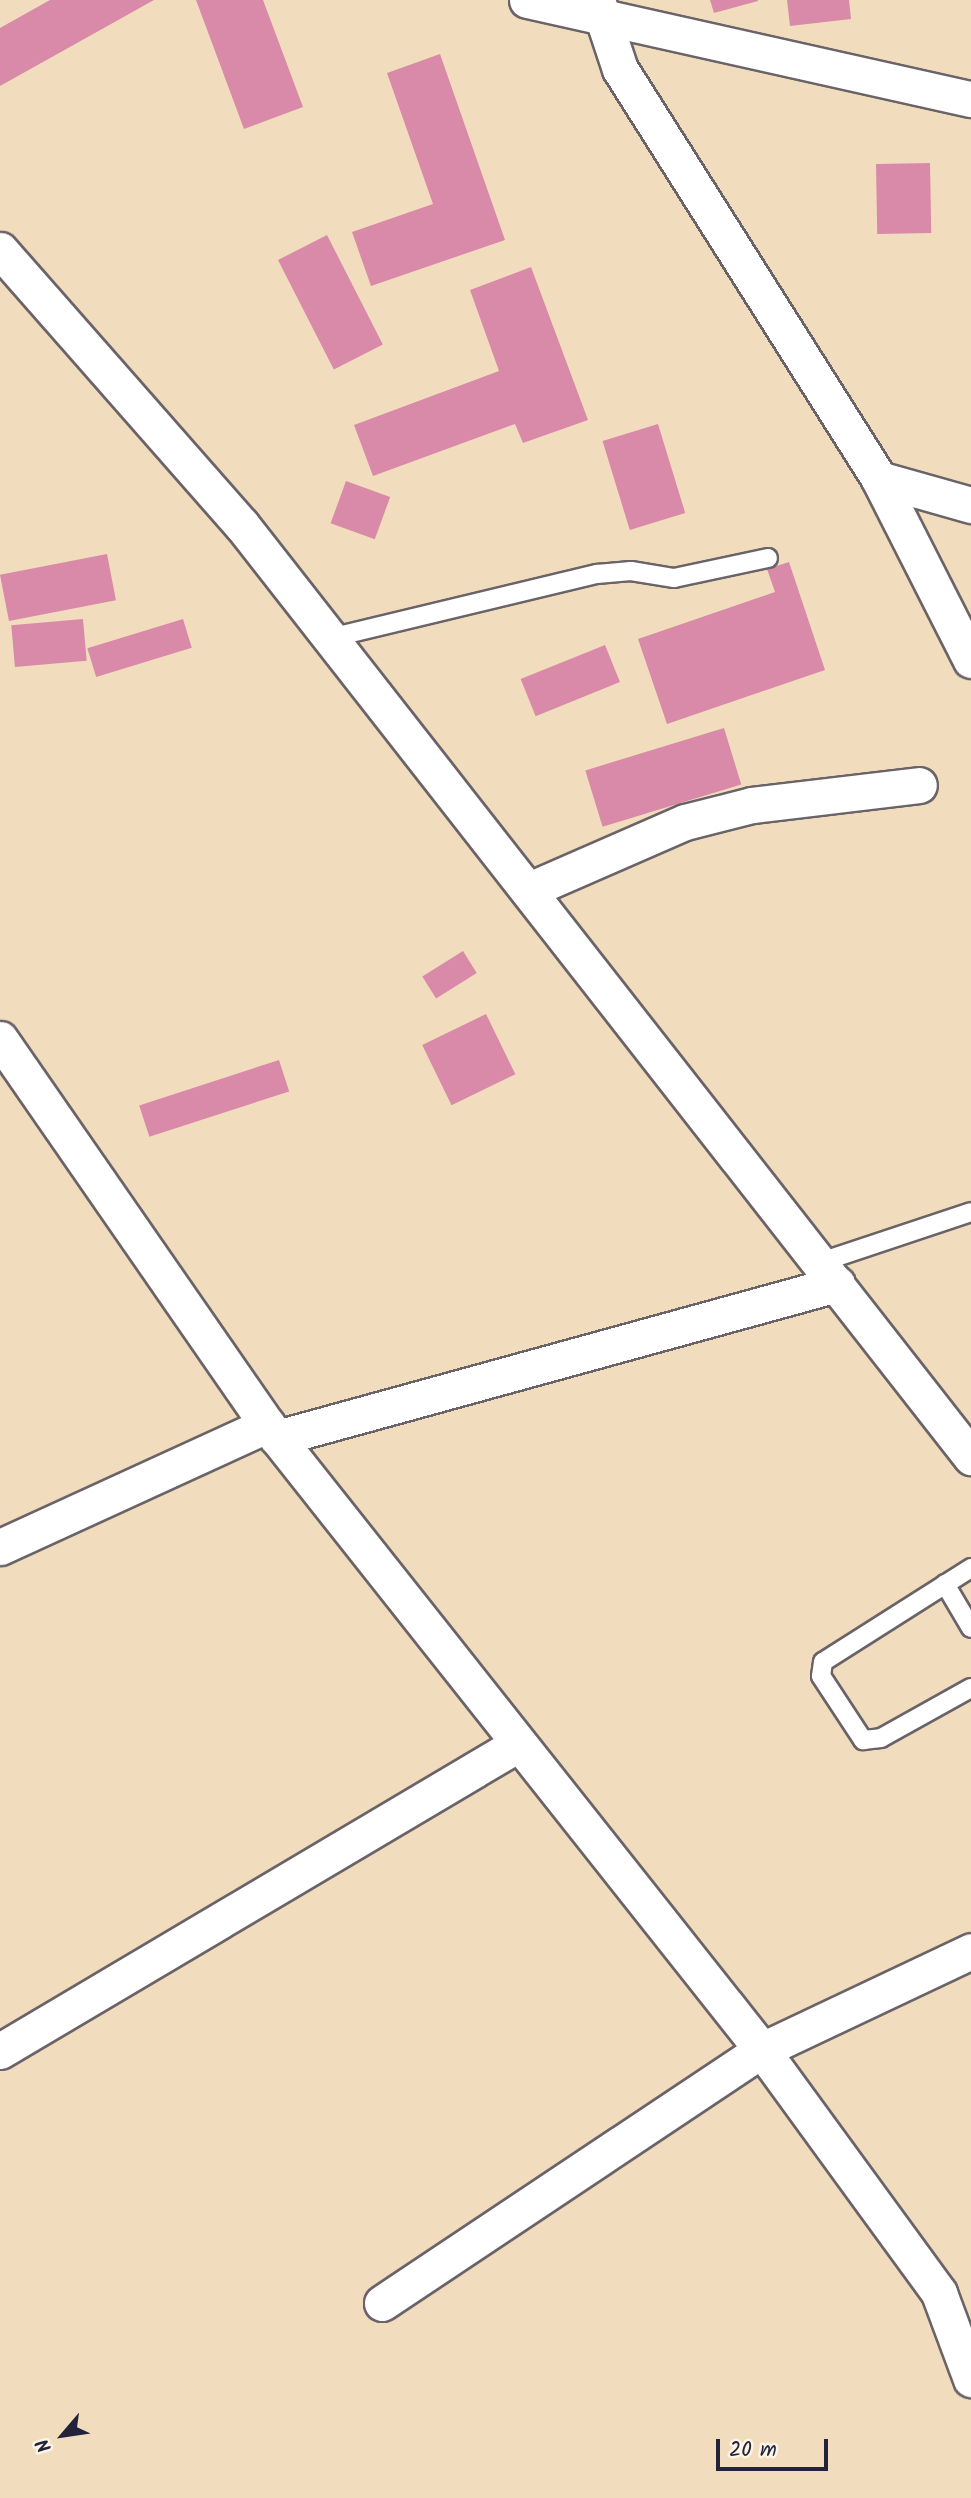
<!DOCTYPE html>
<html>
<head>
<meta charset="utf-8">
<style>
	body { margin:0 }
	#map { position:relative; width:971px; height:2498px; overflow:hidden; background:#f1ddbd; font-family:Kalam,sans-serif }
	div>[style] { position:absolute }
	.building>* { inset:0; background:#d98aa9; transform-origin:0 0 }
	.roads { filter:drop-shadow(2px 0 #6a6368) drop-shadow(-2px 0 #6a6368) drop-shadow(0 2px #6a6368) drop-shadow(0 -2px #6a6368) }
	.lane>* { height:18px; margin:-9px; padding:0 9px; transform-origin:9px; border-radius:9px; background:#fff }
	.street>* { height:35px; margin:-17.5px; padding:0 17.5px; transform-origin:17.5px; border-radius:17.5px; background:#fff }
	span { translate:-50% -50%; white-space:nowrap; text-align:center; line-height:1.15; -webkit-text-stroke:5px #fcf5e5; paint-order:stroke }
	.north { position:absolute; left:28px; top:2400px; width:70px; height:70px; -webkit-text-stroke:5px #fcf5e5; paint-order:stroke; rotate:241deg; font-size:19px; font-weight:700; line-height:28px; text-align:center; color:#22223b }
	.north::after { content:''; display:block; margin:auto; width:24px; height:32px; background:#22223b; clip-path:polygon(50% 0,100% 100%,50% 72%,0 100%) }
	.scale { position:absolute; left:716px; top:2439px; width:112px; height:32px; box-sizing:border-box; border:4px solid #22223b; border-top:0; padding-left:9px; font-size:21px; line-height:24px; white-space:nowrap; color:#22223b; -webkit-text-stroke:5px #fcf5e5; paint-order:stroke }
</style>
</head>
<body>
<div id="map">
	<div class="building">
		<i style="clip-path:polygon(50px 0,154px 0,0 86px,0 28px)"></i>
		<i style="clip-path:polygon(196px 0,263px 0,303px 107px,244px 129px)"></i>
		<i style="clip-path:polygon(710px 0,758px 0,758px 1px,714px 13px)"></i>
		<i style="clip-path:polygon(787px 0,849px 0,851px 19px,790px 26px)"></i>
		<i style="clip-path:polygon(440px 54px,505px 240px,371px 286px,352px 232px,433px 204px,387px 73px)"></i>
		<i style="left:930px;top:163px;width:70px;height:54px;rotate:89deg"></i>
		<i style="left:327px;top:235px;width:123px;height:55px;rotate:63deg"></i>
		<i style="clip-path:polygon(531px 267px,588px 420px,523px 443px,515px 424px,373px 476px,354px 425px,499px 371px,470px 290px)"></i>
		<i style="left:658px;top:424px;width:93px;height:58px;rotate:73deg"></i>
		<i style="left:346px;top:481px;width:47px;height:45px;rotate:20deg"></i>
		<i style="left:107px;top:554px;width:47px;height:109px;rotate:79deg"></i>
		<i style="clip-path:polygon(789px 562px,825px 670px,667px 724px,638px 639px,775px 592px,767px 569px)"></i>
		<i style="left:83px;top:619px;width:42px;height:72px;rotate:85deg"></i>
		<i style="left:183px;top:619px;width:30px;height:100px;rotate:73deg"></i>
		<i style="left:605px;top:645px;width:40px;height:91px;rotate:68deg"></i>
		<i style="left:724px;top:728px;width:59px;height:145px;rotate:73deg"></i>
		<i style="left:463px;top:951px;width:26px;height:48px;rotate:58deg"></i>
		<i style="left:486px;top:1014px;width:67px;height:71px;rotate:64deg"></i>
		<i style="left:279px;top:1060px;width:33px;height:147px;rotate:72deg"></i>
	</div>
	<div class="roads">
		<div class="lane">
			<i style="left:330px;top:638px;width:275px;rotate:-13.5deg"></i>
			<i style="left:597px;top:574px;width:34px;rotate:-5deg"></i>
			<i style="left:631px;top:571px;width:44px;rotate:9.2deg"></i>
			<i style="left:674px;top:578px;width:96px;rotate:-12deg"></i>
			<i style="left:821px;top:1262px;width:158px;rotate:-18.4deg"></i>
			<i style="left:971px;top:1568px;width:175px;rotate:147.6deg"></i>
			<i style="left:823px;top:1662px;width:14px;rotate:98deg"></i>
			<i style="left:821px;top:1676px;width:77px;rotate:56.7deg"></i>
			<i style="left:863px;top:1740px;width:18px;rotate:-6deg"></i>
			<i style="left:881px;top:1738px;width:103px;rotate:-29.1deg"></i>
			<i style="left:945px;top:1584px;width:51px;rotate:59.4deg"></i>
		</div>
		<div class="street">
			<i style="left:527px;top:0;width:455px;rotate:12.6deg"></i>
			<i style="left:597px;top:0;width:73px;rotate:71.6deg"></i>
			<i style="left:620px;top:69px;width:485px;rotate:57.7deg"></i>
			<i style="left:879px;top:479px;width:203px;rotate:63.1deg"></i>
			<i style="left:0;top:250px;width:365px;rotate:48.7deg"></i>
			<i style="left:241px;top:524px;width:1185px;rotate:51.96deg"></i>
			<i style="left:879px;top:479px;width:96px;rotate:15.8deg"></i>
			<i style="left:529px;top:890px;width:170px;rotate:-23.6deg"></i>
			<i style="left:685px;top:822px;width:69px;rotate:-14.2deg"></i>
			<i style="left:752px;top:805px;width:168px;rotate:-6.8deg"></i>
			<i style="left:0;top:1039px;width:469px;rotate:55.3deg"></i>
			<i style="left:267px;top:1425px;width:797px;rotate:51.62deg"></i>
			<i style="left:762px;top:2050px;width:301px;rotate:53.9deg"></i>
			<i style="left:939px;top:2293px;width:92px;rotate:69.6deg"></i>
			<i style="left:277px;top:1438px;width:581px;rotate:-15.38deg"></i>
			<i style="left:0;top:1547px;width:294px;rotate:-24.6deg"></i>
			<i style="left:0;top:2051px;width:602px;rotate:-30.65deg"></i>
			<i style="left:382px;top:2303px;width:457px;rotate:-33.7deg"></i>
			<i style="left:762px;top:2050px;width:231px;rotate:-25.3deg"></i>
		</div>
	</div>
	<div class="north">N</div>
	<div class="scale">20 m</div>
</div>
</body>
</html>
